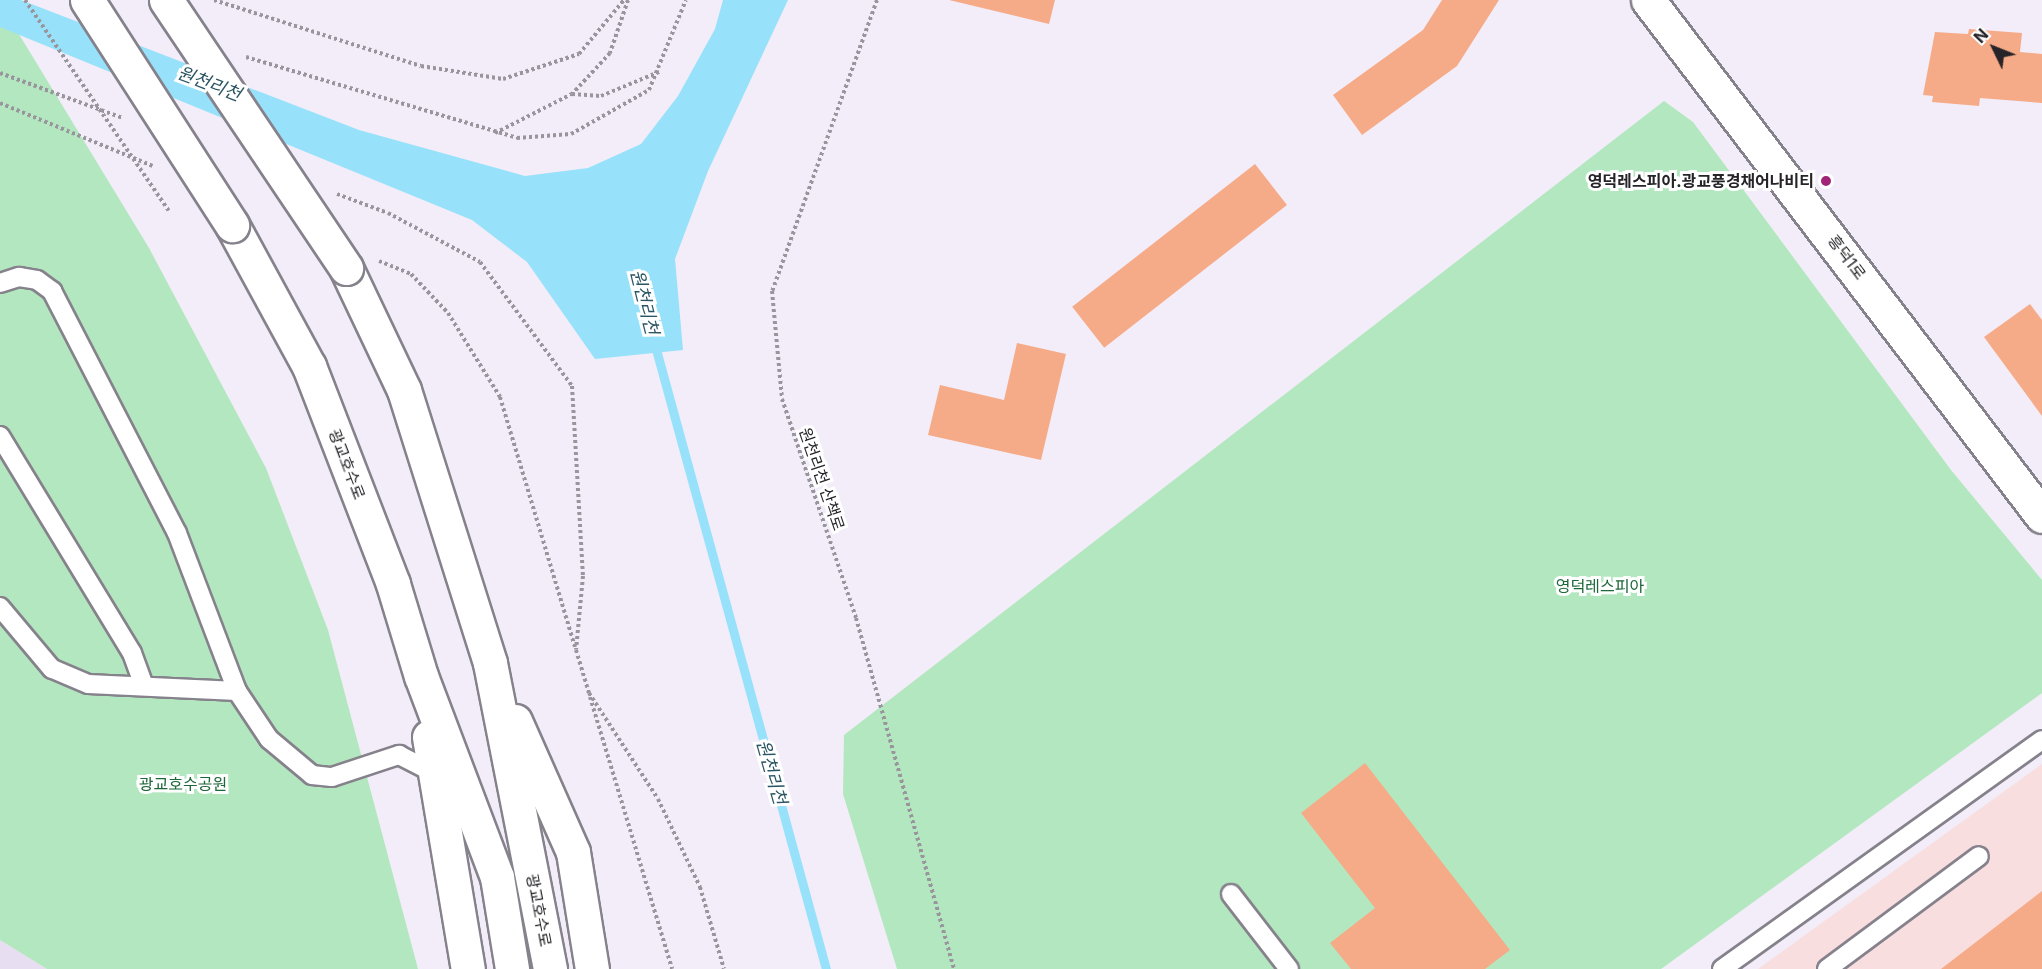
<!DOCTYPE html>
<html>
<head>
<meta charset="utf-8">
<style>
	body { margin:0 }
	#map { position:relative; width:2042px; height:969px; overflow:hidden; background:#f2edf8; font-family:Inter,"Noto Sans KR",sans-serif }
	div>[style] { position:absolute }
	.commercial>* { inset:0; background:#f9dee0 }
	.built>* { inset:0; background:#e7dff1 }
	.green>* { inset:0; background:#b3e7bf }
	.water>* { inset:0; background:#97e2fa }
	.stream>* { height:9px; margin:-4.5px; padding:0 4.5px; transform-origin:4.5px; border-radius:4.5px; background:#97e2fa }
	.building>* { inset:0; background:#f6ab88; transform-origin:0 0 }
	.path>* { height:4px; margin-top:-2px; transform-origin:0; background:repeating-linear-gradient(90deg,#99959d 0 3px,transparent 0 6px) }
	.roads { filter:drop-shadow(2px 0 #86828c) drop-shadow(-2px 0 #86828c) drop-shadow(0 2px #86828c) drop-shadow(0 -2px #86828c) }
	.lane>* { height:18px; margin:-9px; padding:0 9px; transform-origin:9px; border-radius:9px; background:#fff }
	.secondary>* { height:33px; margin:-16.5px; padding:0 16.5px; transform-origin:16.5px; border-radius:16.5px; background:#fff }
	.path-bridge>* { height:4px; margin-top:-2px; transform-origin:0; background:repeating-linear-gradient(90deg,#99959d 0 3px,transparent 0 6px) }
	.bridges { filter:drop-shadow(2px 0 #86828c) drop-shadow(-2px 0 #86828c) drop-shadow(0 2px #86828c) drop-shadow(0 -2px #86828c) }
	.secondary-bridge>* { height:33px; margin:-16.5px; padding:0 16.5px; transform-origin:16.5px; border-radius:16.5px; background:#fff }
	.dots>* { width:16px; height:16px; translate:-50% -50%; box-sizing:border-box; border:3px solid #fff; border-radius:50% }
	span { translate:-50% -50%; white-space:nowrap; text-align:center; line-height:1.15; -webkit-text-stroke:6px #fff; paint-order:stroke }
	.poi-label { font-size:16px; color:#262428; font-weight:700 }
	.right { translate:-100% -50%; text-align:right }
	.street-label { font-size:16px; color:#262428 }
	.park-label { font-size:16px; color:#1d6738 }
	.water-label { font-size:18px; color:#2a5562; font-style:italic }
	.north { position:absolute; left:1964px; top:18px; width:60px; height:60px; -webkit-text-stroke:4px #fff; paint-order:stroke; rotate:313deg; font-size:16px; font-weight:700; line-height:24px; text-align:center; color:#262428 }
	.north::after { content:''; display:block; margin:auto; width:21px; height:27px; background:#262428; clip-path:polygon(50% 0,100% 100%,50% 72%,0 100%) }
</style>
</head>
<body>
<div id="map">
	<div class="commercial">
		<i style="clip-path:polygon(2042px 764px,2042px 969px,1758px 969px)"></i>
	</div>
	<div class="built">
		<i style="clip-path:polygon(0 940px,47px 969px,0 969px)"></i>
	</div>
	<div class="green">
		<i style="clip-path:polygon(0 3px,149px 248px,266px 468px,328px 630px,418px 969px,47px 969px,0 940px)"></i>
		<i style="clip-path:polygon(1664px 101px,1693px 122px,1951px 470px,2042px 580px,2042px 693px,1661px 969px,897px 969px,843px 794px,844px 735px)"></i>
	</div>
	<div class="water">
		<i style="clip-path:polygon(0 0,21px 0,359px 130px,525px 176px,588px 168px,641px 144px,678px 96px,715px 29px,723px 0,788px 0,708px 171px,675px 259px,683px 350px,595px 359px,527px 262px,472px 220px,0 27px)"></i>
	</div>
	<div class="stream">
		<i style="left:654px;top:342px;width:650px;rotate:74.66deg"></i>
	</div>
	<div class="building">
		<i style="clip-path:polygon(949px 0,1055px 0,1049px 24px)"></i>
		<i style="clip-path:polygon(1442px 0,1499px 0,1457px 66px,1362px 135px,1333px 95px,1423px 30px)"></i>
		<i style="clip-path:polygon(1969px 29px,2022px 33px,2020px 52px,2042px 54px,2042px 103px,1980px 98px,1979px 106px,1932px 102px,1933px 96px,1923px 95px,1935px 32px,1968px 34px)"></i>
		<i style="left:1255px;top:164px;width:52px;height:232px;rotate:52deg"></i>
		<i style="clip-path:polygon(2030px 304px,2042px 320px,2042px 416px,1984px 337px)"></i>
		<i style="clip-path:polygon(1017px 343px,1066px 354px,1041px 460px,928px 435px,940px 385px,1004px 400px)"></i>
		<i style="clip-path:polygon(1365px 763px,1510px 950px,1485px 969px,1351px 969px,1330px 943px,1375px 908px,1301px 813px)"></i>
		<i style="clip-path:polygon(2042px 891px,2042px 969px,1941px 969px)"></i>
	</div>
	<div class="path">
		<i style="left:214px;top:0;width:217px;rotate:17.7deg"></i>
		<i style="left:421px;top:66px;width:83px;rotate:9deg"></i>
		<i style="left:503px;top:79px;width:80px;rotate:-18.2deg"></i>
		<i style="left:579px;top:54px;width:70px;rotate:-50.2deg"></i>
		<i style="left:628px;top:0;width:56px;rotate:108.8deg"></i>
		<i style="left:610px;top:53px;width:56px;rotate:132.8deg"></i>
		<i style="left:572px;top:94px;width:29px;rotate:4deg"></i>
		<i style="left:601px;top:96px;width:63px;rotate:-22.5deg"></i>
		<i style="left:877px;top:0;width:309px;rotate:109.8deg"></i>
		<i style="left:772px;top:291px;width:108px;rotate:84.7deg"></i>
		<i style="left:782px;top:399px;width:231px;rotate:71.3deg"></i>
		<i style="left:856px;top:618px;width:364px;rotate:74.4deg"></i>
		<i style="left:246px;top:57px;width:283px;rotate:16.6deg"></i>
		<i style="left:517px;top:138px;width:54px;rotate:-4.2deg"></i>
		<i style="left:571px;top:134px;width:90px;rotate:-29.4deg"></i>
		<i style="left:649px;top:90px;width:97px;rotate:-67.7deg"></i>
		<i style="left:0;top:73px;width:131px;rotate:20.1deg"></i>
		<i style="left:0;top:103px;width:165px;rotate:22.4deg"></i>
		<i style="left:495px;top:133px;width:86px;rotate:-26.9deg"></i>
		<i style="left:337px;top:194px;width:54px;rotate:20.4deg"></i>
		<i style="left:388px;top:213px;width:104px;rotate:28deg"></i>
		<i style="left:480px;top:262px;width:154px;rotate:53.4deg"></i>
		<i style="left:572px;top:386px;width:190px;rotate:86.7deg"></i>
		<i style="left:583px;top:576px;width:74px;rotate:95.4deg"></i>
		<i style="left:576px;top:650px;width:45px;rotate:73.2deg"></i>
		<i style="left:589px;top:693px;width:126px;rotate:56.9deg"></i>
		<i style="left:658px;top:799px;width:98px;rotate:64.5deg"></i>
		<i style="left:700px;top:887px;width:85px;rotate:73.7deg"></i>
		<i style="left:379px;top:261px;width:35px;rotate:22deg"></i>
		<i style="left:411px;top:274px;width:54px;rotate:46.5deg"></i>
		<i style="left:448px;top:313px;width:99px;rotate:58.2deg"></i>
		<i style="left:500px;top:397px;width:261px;rotate:73.3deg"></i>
		<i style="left:590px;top:697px;width:284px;rotate:73.2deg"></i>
	</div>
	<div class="roads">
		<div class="lane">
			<i style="left:0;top:283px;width:20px;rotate:-18deg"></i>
			<i style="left:19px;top:277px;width:18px;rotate:9deg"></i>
			<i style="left:37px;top:280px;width:19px;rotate:36deg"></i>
			<i style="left:52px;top:291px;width:272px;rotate:62.7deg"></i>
			<i style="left:177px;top:533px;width:169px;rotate:69.2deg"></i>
			<i style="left:237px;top:691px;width:149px;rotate:-177.3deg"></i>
			<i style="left:88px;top:684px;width:39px;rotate:-157deg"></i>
			<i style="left:52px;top:669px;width:81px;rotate:-130deg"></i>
			<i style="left:0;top:436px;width:254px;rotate:58.7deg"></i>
			<i style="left:132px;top:653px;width:32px;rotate:70deg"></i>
			<i style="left:237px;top:691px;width:58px;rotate:56.3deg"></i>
			<i style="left:269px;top:739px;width:56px;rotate:39.9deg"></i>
			<i style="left:312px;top:775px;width:20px;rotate:6deg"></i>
			<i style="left:332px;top:777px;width:71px;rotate:-18.2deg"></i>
			<i style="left:399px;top:755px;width:39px;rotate:27deg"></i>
			<i style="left:1231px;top:894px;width:95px;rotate:52.3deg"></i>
			<i style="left:1722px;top:969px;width:393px;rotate:-35.6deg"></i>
			<i style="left:1827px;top:969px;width:189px;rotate:-36.6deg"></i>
		</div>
		<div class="secondary">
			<i style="left:1648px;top:0;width:649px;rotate:52.64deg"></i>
			<i style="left:232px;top:225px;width:161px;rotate:61.4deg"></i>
			<i style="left:309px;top:366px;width:234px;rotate:68.9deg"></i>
			<i style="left:393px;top:584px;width:96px;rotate:73.1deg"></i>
			<i style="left:421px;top:676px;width:215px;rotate:69.3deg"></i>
			<i style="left:497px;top:877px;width:93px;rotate:80.7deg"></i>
			<i style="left:346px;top:268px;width:135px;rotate:64.6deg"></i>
			<i style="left:404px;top:390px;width:286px;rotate:72.5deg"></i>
			<i style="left:490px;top:663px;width:312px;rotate:78.9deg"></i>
			<i style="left:515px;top:721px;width:143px;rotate:66.1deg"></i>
			<i style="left:573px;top:852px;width:119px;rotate:80.8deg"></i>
			<i style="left:429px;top:737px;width:235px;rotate:80.5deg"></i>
		</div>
	</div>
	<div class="path-bridge">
		<i style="left:25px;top:0;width:255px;rotate:55.7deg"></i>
	</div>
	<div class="bridges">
		<div class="secondary-bridge">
			<i style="left:87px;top:0;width:268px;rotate:57.2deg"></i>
			<i style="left:166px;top:0;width:323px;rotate:56.1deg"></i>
		</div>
	</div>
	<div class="dots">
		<i style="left:1826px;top:181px;background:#a22477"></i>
	</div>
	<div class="poi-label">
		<span class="right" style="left:1814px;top:181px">영덕레스피아.광교풍경채어나비티</span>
	</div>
	<div class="street-label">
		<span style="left:1847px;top:257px;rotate:53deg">흥덕1로</span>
		<span style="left:347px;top:464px;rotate:69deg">광교호수로</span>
		<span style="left:822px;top:479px;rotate:71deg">원천리천 산책로</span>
		<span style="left:539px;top:910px;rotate:79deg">광교호수로</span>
	</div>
	<div class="park-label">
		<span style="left:1600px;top:586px">영덕레스피아</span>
		<span style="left:183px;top:784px">광교호수공원</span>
	</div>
	<div class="water-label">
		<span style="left:209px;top:84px;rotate:21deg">원천리천</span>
		<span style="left:644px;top:302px;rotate:76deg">원천리천</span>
		<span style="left:771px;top:772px;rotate:74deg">원천리천</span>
	</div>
	<div class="north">N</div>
</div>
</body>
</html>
